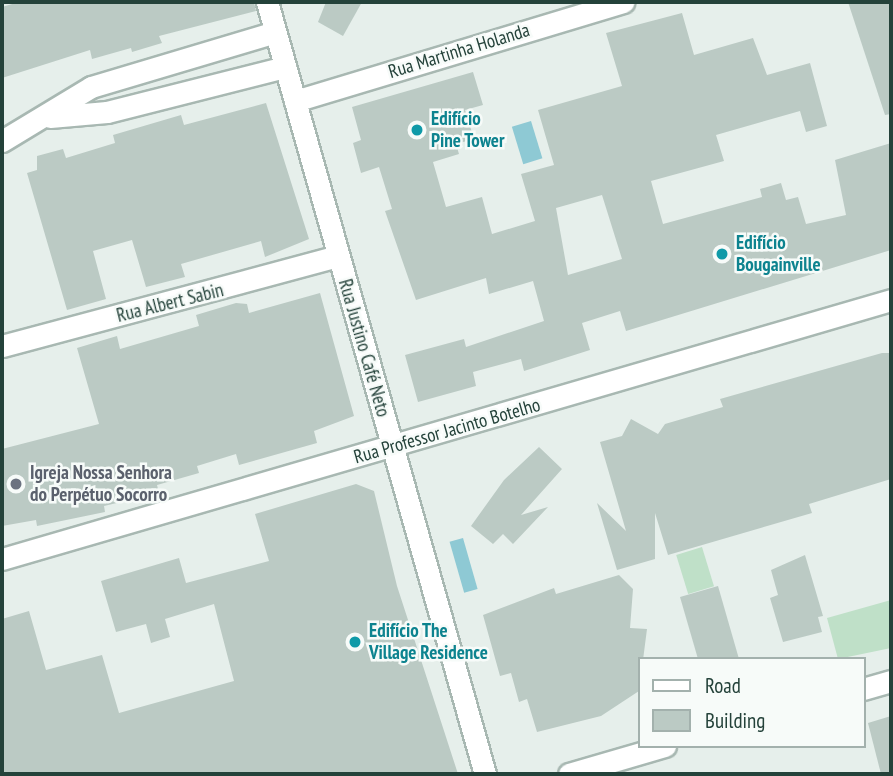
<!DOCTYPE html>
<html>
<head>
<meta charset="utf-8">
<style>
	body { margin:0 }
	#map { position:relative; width:893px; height:776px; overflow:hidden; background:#e6efeb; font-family:"PT Sans Narrow",sans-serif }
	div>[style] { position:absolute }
	.green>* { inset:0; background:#bfe0c8; transform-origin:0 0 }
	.water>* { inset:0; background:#8ec9d4; transform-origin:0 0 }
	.building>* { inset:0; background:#bbcac4 }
	.roads { filter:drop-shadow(2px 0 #a8b8b2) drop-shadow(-2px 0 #a8b8b2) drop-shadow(0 2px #a8b8b2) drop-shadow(0 -2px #a8b8b2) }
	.minor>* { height:21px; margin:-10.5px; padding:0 10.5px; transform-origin:10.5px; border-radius:10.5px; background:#fff }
	.dots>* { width:19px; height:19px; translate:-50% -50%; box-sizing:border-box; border:4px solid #f7fbf9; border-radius:50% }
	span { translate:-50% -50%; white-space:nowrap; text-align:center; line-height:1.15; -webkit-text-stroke:5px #f7fbf9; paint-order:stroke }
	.street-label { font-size:19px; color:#24423a }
	.culture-label { font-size:19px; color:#0d838f; font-weight:700 }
	.left { translate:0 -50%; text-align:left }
	.worship-label { font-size:19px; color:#5b616d; font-weight:700 }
	.frame { position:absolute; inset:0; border:4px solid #24423a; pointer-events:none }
	.legend { position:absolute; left:638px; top:657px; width:228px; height:91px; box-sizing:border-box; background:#f7fbf9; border:2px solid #a3b1ad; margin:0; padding:9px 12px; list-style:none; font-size:21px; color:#24423a }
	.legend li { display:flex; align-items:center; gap:14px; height:35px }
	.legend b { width:35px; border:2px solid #a3b1ad }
</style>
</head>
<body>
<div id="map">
	<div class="green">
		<i style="left:702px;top:547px;width:41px;height:27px;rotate:73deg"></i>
		<i style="clip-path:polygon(891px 600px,891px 648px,838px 659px,827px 618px)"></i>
	</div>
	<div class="water">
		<i style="left:531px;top:121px;width:39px;height:20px;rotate:73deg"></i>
		<i style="left:463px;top:538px;width:53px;height:14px;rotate:74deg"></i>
	</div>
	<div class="building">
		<i style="clip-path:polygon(19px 2px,254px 2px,256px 11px,159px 36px,162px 43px,132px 52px,131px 48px,92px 59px,90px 50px,2px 78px,2px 7px)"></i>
		<i style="clip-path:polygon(326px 2px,362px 2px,343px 36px,318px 22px)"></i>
		<i style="clip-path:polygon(848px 2px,891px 2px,891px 114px,885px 115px)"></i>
		<i style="clip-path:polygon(evenodd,682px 13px,694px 55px,753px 38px,767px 75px,810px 63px,827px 126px,806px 132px,800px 111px,716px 135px,724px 161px,651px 181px,663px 224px,762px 197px,760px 189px,781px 183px,786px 200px,798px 197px,806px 224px,846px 215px,835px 160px,891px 143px,891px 250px,626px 331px,620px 311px,582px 323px,590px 350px,524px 371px,521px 359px,473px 372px,476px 386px,418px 402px,405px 355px,464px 339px,466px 347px,544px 321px,533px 281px,489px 294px,486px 278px,416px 300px,385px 211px,392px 209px,379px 167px,361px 173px,353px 143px,361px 140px,352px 107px,473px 72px,483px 105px,465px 110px,474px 139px,456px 144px,459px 154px,433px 162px,446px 207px,482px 197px,492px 234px,535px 221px,521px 174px,554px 165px,538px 110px,622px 86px,606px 33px,682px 13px,602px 195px,622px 259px,568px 275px,556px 208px,602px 195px)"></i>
		<i style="clip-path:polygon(266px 103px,309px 239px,265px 257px,261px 241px,181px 264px,185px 277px,146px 287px,132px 240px,93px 251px,106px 299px,67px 310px,27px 173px,37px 170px,37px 156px,63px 149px,66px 158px,115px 143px,113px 135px,181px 115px,184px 125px)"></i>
		<i style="clip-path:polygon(320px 293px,354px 416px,314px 431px,317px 443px,239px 465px,236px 454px,197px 466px,199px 473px,157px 485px,159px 493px,104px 506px,105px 512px,37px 526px,36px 520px,2px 526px,2px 449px,99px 424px,77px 348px,117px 336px,120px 349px,199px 326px,196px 315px,236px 303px,247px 304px,249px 313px)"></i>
		<i style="clip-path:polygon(882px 353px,891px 353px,891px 479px,809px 504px,812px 513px,668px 555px,655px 513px,655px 559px,617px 570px,597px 503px,626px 531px,600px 442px,622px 436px,631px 419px,658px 434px,665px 424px,723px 407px,720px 399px)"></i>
		<i style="clip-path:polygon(539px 447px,562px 469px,521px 515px,548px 507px,513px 544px,503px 534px,493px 544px,471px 526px,504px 480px)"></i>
		<i style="clip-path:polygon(356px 484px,374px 491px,397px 586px,458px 774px,2px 774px,2px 619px,29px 611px,46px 670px,102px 655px,119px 713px,234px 681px,214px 604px,165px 619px,170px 637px,151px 643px,146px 624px,116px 632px,101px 581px,179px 558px,186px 583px,269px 561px,255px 514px)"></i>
		<i style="clip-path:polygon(805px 555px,823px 616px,818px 617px,822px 632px,783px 642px,770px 598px,778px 595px,771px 570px)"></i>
		<i style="clip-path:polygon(619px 575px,633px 589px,630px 628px,647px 629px,639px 691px,601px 716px,537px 732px,527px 699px,519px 702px,511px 673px,500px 676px,483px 615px,554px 588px,556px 594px)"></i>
		<i style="clip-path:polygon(718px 586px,739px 659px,698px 659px,680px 597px)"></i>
		<i style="clip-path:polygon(891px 716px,891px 774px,881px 774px,868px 723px)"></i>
	</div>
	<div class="roads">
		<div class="minor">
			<i style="left:267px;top:2px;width:802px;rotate:74.23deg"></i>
			<i style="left:295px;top:101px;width:343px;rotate:-16.8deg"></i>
			<i style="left:50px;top:117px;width:57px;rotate:-5deg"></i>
			<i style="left:107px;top:112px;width:184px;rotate:-14.2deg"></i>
			<i style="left:2px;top:141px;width:104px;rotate:-31.2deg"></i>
			<i style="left:91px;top:87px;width:192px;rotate:-16.6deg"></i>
			<i style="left:2px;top:346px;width:348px;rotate:-15deg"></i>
			<i style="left:2px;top:559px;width:926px;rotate:-16.24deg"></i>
			<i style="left:863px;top:689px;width:29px;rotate:-16deg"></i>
			<i style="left:569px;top:774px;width:100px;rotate:-16.3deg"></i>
		</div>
	</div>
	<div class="dots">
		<i style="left:417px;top:130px;background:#0f9aa8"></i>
		<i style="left:722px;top:254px;background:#0f9aa8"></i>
		<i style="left:16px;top:484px;background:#6b7280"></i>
		<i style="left:355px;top:642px;background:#0f9aa8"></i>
	</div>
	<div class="street-label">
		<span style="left:459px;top:51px;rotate:-17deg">Rua Martinha Holanda</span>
		<span style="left:170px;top:303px;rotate:-14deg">Rua Albert Sabin</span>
		<span style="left:364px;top:348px;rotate:74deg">Rua Justino Café Neto</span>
		<span style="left:447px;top:431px;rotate:-16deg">Rua Professor Jacinto Botelho</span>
	</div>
	<div class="culture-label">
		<span class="left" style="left:431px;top:130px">Edifício<br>Pine Tower</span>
		<span class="left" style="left:736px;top:254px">Edifício<br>Bougainville</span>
		<span class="left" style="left:369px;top:642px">Edifício The<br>Village Residence</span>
	</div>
	<div class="worship-label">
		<span class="left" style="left:30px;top:484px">Igreja Nossa Senhora<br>do Perpétuo Socorro</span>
	</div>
	<div class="frame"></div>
	<ul class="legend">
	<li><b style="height:9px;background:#fff"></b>Road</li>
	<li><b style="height:19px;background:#bbcac4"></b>Building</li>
	</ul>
</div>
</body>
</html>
